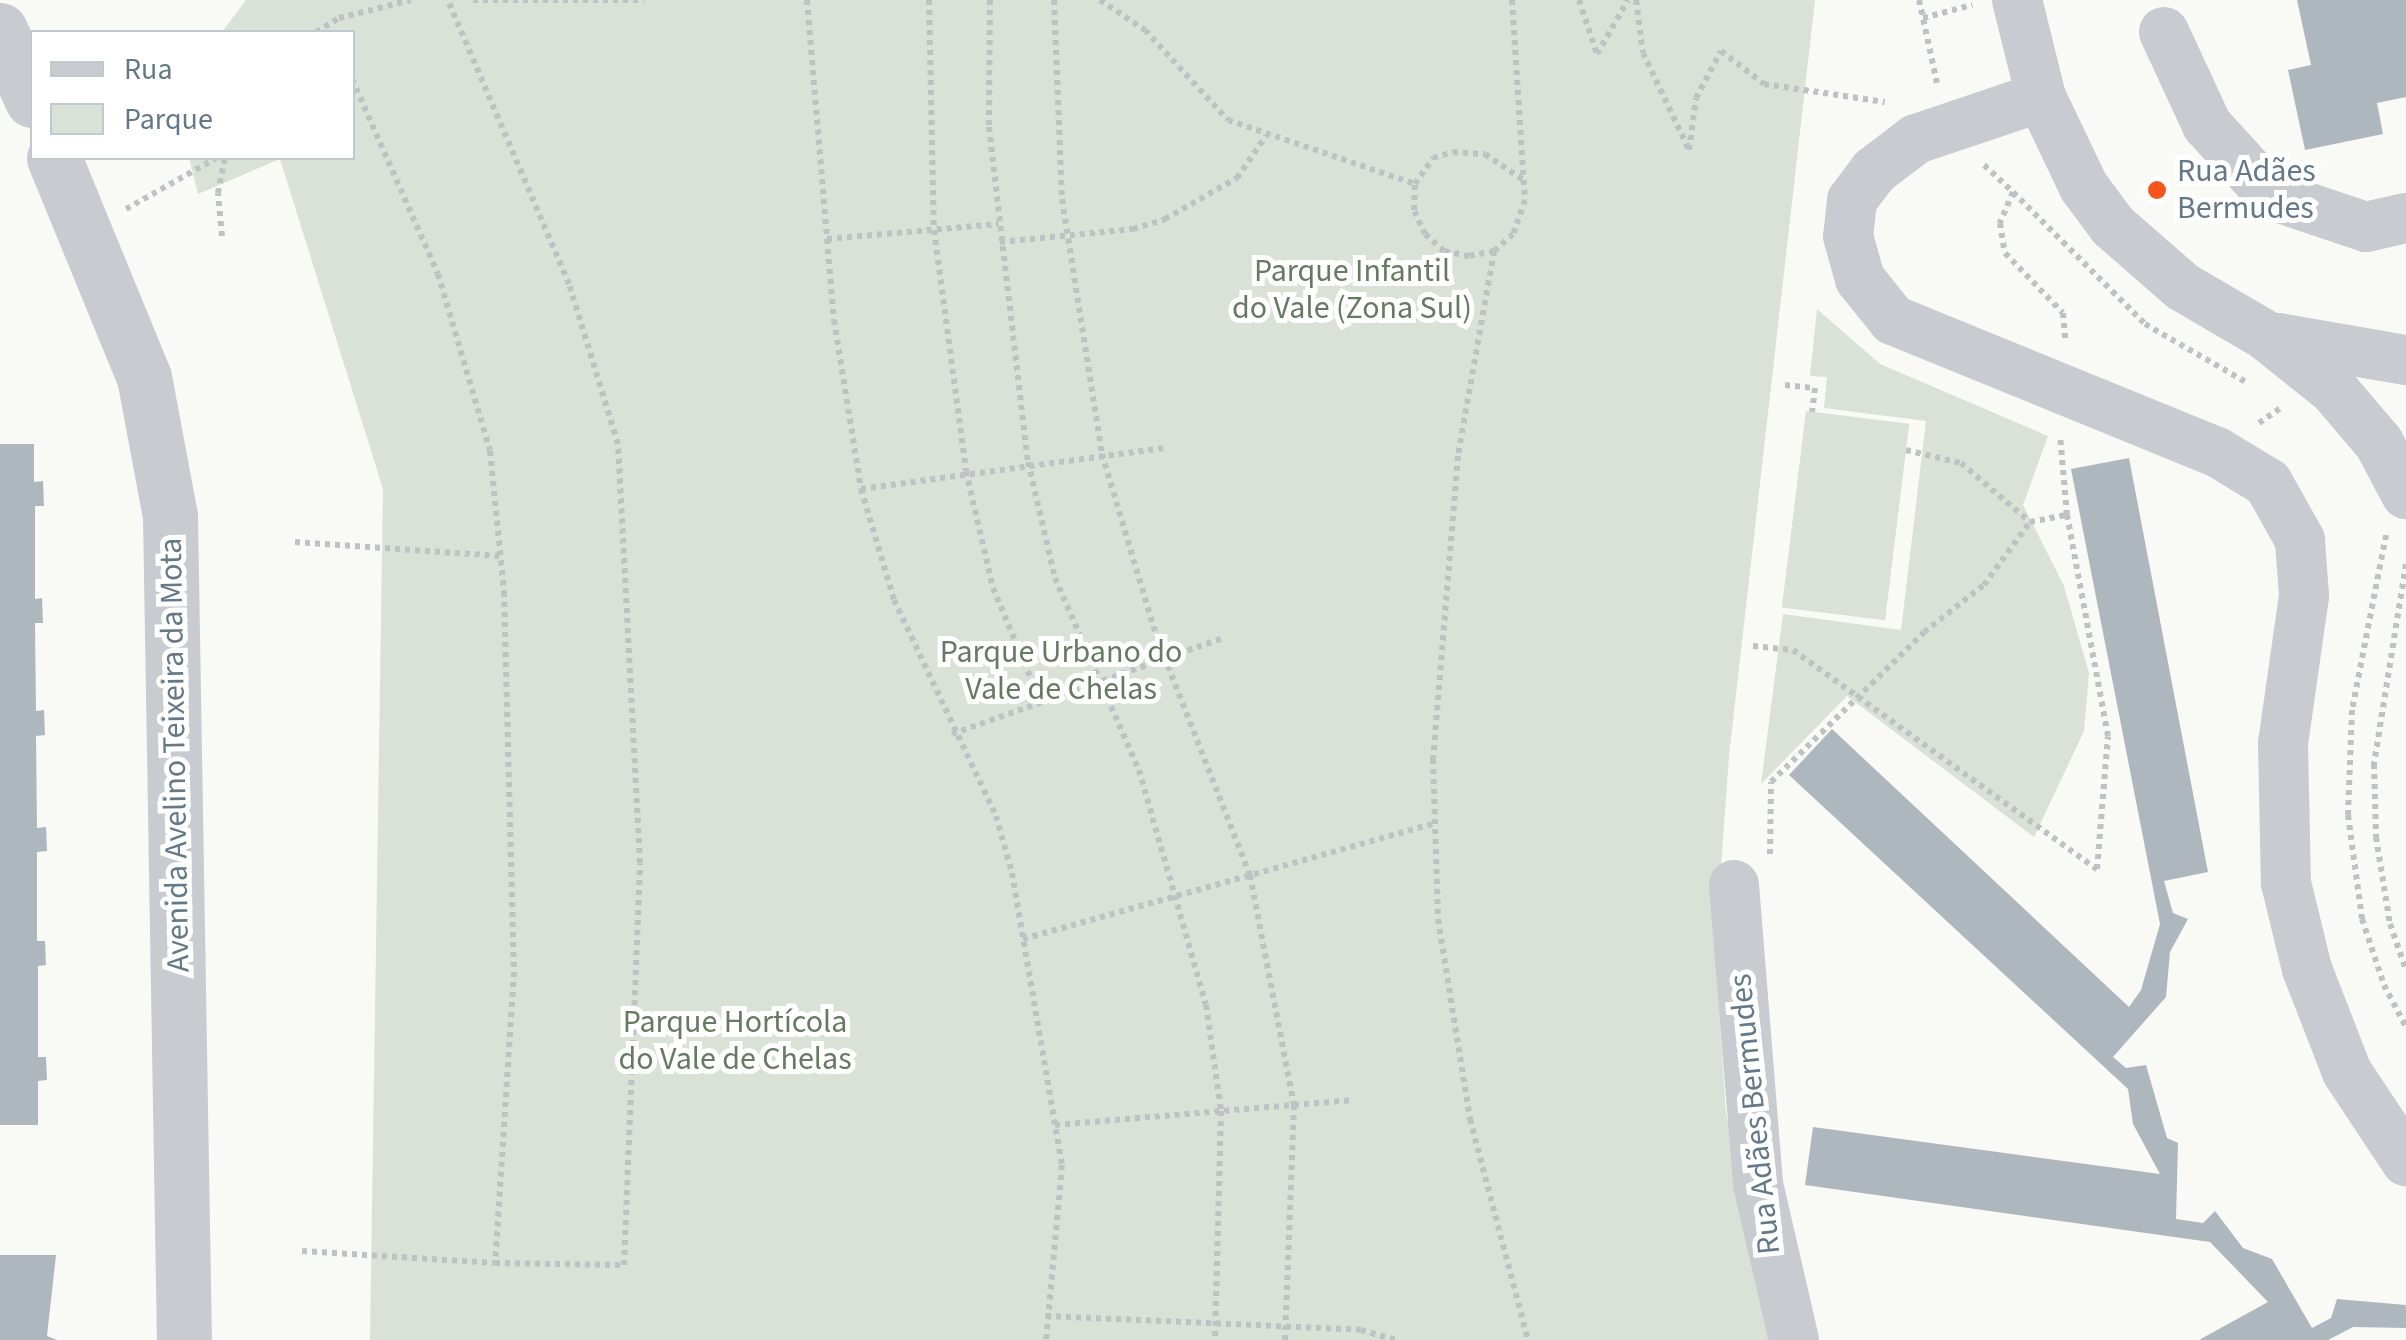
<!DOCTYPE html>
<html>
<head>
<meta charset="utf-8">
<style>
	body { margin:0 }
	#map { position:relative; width:2406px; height:1340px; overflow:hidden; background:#f9f9f6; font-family:"Source Sans 3",sans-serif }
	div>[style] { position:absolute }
	.green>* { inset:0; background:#dae1d7; transform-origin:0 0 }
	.building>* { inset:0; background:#afb7be }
	.path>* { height:6px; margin-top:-3px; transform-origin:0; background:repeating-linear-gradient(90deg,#bfc2c4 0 5px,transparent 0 10px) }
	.minor>* { height:50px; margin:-25px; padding:0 25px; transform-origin:25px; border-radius:25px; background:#c8ccd0 }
	.tertiary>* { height:55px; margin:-27.5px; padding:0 27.5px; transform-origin:27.5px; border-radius:27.5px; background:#c8ccd0 }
	.dots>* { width:28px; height:28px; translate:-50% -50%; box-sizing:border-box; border:5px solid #fff; border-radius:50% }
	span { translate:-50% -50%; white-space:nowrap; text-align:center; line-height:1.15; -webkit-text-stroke:10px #fff; paint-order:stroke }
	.poi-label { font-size:32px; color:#65788a }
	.left { translate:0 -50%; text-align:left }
	.park-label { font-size:32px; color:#657a61 }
	.street-label { font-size:32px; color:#65788a }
	.legend { position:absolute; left:30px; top:30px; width:325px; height:130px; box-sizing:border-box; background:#fff; border:2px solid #c1c9d0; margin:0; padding:12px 18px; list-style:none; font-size:30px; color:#65788a }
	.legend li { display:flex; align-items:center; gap:20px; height:50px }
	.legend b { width:50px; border:2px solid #c1c9d0 }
</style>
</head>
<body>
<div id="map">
	<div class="green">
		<i style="clip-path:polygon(246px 0,1815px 0,1729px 756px,1715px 950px,1726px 1113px,1776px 1340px,370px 1340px,383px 489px,280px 159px,198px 194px,189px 158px,352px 158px,352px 32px,222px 32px)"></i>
		<i style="clip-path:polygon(1817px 309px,1880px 364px,2048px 436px,2023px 505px,2064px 586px,2089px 673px,2084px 731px,2034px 837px,1847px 696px,1761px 784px,1783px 614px,1901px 630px,1926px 421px,1824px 408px,1827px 377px,1810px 376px)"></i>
		<i style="left:1806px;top:411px;width:104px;height:198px;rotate:7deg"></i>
	</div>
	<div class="building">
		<i style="clip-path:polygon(2297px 0,2406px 0,2406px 97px,2377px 103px,2383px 134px,2305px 150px,2288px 70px,2311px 65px)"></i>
		<i style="clip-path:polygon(0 444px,34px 444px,34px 482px,43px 481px,44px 506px,35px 506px,35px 599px,42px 598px,43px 623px,35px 623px,36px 711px,44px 710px,45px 735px,36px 736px,37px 828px,46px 827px,47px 851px,37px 852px,37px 941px,45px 941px,46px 965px,38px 966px,38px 1057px,46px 1057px,47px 1080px,38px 1081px,38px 1125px,0 1125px)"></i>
		<i style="clip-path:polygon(2129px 458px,2208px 872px,2164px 881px,2173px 913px,2188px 919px,2170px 952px,2166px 997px,2113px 1057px,2126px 1068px,2146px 1065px,2167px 1138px,2178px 1143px,2176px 1219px,2203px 1223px,2215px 1211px,2243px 1248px,2272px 1259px,2312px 1328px,2331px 1318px,2337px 1299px,2406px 1305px,2406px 1328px,2353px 1327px,2328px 1340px,2199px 1340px,2268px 1302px,2210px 1242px,1805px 1185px,1813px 1127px,2160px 1174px,2133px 1124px,2128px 1089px,1789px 775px,1832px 729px,2129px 1007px,2141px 990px,2160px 924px,2071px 469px)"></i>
		<i style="clip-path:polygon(0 1255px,56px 1255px,47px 1336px,57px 1340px,0 1340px)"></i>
	</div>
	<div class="path">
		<i style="left:473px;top:0;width:171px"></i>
		<i style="left:807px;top:0;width:321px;rotate:85.2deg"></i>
		<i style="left:834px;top:320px;width:171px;rotate:80.9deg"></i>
		<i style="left:861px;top:489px;width:116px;rotate:73.4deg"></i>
		<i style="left:894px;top:600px;width:239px;rotate:64.7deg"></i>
		<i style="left:996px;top:816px;width:59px;rotate:74.3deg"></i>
		<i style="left:1012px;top:873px;width:296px;rotate:80.3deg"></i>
		<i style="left:1062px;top:1165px;width:176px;rotate:95.2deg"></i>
		<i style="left:929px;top:0;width:230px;rotate:88.8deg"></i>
		<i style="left:934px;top:230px;width:243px;rotate:82.4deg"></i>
		<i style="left:966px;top:471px;width:120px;rotate:77deg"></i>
		<i style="left:993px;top:588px;width:125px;rotate:67.3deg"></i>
		<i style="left:990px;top:0;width:127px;rotate:90.5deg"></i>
		<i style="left:989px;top:127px;width:337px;rotate:83.4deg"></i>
		<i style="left:1028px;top:462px;width:119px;rotate:76.9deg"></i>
		<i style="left:1055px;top:578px;width:210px;rotate:66.4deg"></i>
		<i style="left:1139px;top:770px;width:244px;rotate:74.1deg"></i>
		<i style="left:1206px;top:1005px;width:107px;rotate:81.9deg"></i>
		<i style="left:1221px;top:1111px;width:229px;rotate:91.5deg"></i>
		<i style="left:1054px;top:0;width:199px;rotate:87.7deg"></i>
		<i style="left:1062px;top:199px;width:258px;rotate:81.1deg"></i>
		<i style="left:1102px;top:454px;width:192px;rotate:73.4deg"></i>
		<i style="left:1157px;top:638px;width:255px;rotate:68.6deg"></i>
		<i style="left:1250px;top:875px;width:234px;rotate:79.2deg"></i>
		<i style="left:1294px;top:1105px;width:235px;rotate:92.2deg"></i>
		<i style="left:1100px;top:0;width:54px;rotate:33.7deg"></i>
		<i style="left:1145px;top:30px;width:122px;rotate:47.3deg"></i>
		<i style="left:1228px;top:120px;width:198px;rotate:18.9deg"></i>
		<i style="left:1512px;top:0;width:200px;rotate:86.3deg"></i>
		<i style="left:1525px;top:200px;width:36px;rotate:109deg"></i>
		<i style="left:1513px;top:234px;width:25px;rotate:138deg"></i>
		<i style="left:1494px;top:251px;width:208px;rotate:100deg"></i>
		<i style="left:1458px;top:456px;width:304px;rotate:94.7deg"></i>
		<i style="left:1433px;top:759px;width:160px;rotate:88.2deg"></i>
		<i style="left:1438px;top:919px;width:203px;rotate:80.9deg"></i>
		<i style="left:1470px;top:1119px;width:228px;rotate:75.3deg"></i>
		<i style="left:1579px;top:0;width:57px;rotate:71.6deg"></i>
		<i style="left:1597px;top:54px;width:62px;rotate:-60.1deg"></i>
		<i style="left:1636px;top:0;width:53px;rotate:82.5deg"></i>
		<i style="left:1643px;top:53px;width:107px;rotate:64.6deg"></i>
		<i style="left:1689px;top:150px;width:52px;rotate:-82.3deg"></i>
		<i style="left:1696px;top:98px;width:53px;rotate:-62deg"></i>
		<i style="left:1721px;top:51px;width:54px;rotate:37.5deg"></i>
		<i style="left:1764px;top:84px;width:122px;rotate:8.5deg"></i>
		<i style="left:1919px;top:0;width:18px;rotate:77deg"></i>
		<i style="left:316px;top:32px;width:27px;rotate:-31deg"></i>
		<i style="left:339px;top:18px;width:74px;rotate:-14deg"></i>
		<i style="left:352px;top:79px;width:213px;rotate:66.2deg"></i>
		<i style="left:438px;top:274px;width:184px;rotate:73.6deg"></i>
		<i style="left:490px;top:451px;width:142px;rotate:84.3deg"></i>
		<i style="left:504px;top:592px;width:380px;rotate:88.5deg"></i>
		<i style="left:514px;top:972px;width:292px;rotate:93.7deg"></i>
		<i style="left:495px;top:1263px;width:129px;rotate:0.9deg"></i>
		<i style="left:624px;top:1265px;width:402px;rotate:-87.7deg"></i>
		<i style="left:640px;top:863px;width:420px;rotate:-93deg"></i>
		<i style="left:618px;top:444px;width:167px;rotate:-107deg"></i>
		<i style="left:569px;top:284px;width:309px;rotate:-113.1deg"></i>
		<i style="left:1937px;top:83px;width:66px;rotate:-102.2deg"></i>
		<i style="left:1923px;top:18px;width:51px;rotate:-14.9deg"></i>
		<i style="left:1984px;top:165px;width:40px;rotate:43deg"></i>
		<i style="left:2013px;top:192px;width:34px;rotate:113deg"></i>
		<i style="left:2000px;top:223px;width:30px;rotate:81deg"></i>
		<i style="left:2005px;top:253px;width:83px;rotate:46deg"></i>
		<i style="left:2063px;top:313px;width:25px;rotate:85deg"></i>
		<i style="left:2013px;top:192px;width:187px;rotate:45deg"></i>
		<i style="left:2145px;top:324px;width:116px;rotate:29.9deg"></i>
		<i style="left:126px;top:209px;width:103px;rotate:-29.5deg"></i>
		<i style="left:222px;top:236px;width:43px;rotate:-95.3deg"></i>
		<i style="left:218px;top:193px;width:36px;rotate:-79deg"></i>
		<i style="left:827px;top:239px;width:172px;rotate:-5deg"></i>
		<i style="left:1000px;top:242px;width:134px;rotate:-5.6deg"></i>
		<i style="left:1133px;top:229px;width:34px;rotate:-17deg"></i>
		<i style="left:1165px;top:219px;width:83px;rotate:-29.7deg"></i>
		<i style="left:1237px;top:178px;width:51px;rotate:-55.4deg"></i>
		<i style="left:1494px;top:251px;width:25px;rotate:169deg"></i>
		<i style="left:1469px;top:256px;width:25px;rotate:-169deg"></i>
		<i style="left:1444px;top:251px;width:25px;rotate:-138deg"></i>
		<i style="left:1425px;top:234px;width:26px;rotate:-115deg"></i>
		<i style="left:1414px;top:210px;width:26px;rotate:-88deg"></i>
		<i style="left:1415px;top:184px;width:32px;rotate:-55deg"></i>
		<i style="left:1433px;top:158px;width:21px;rotate:-17deg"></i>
		<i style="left:1453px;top:152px;width:32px;rotate:4deg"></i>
		<i style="left:1485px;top:154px;width:45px;rotate:34deg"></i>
		<i style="left:1785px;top:385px;width:30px;rotate:6deg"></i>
		<i style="left:1815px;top:388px;width:24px;rotate:97deg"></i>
		<i style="left:2259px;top:423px;width:28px;rotate:-35deg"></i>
		<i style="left:1906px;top:450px;width:57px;rotate:13.3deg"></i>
		<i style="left:1961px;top:463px;width:91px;rotate:40.5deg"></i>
		<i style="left:861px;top:489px;width:308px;rotate:-7.7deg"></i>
		<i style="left:2386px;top:535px;width:178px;rotate:101deg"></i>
		<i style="left:2352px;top:710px;width:105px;rotate:92.2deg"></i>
		<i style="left:2348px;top:815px;width:105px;rotate:82.3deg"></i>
		<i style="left:2362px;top:919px;width:70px;rotate:71.6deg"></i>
		<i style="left:2384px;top:985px;width:47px;rotate:62.4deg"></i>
		<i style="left:295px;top:542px;width:206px;rotate:3.9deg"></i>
		<i style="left:2406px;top:564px;width:203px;rotate:99.1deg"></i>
		<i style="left:2374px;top:764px;width:73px;rotate:88.4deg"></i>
		<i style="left:2376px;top:837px;width:88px;rotate:80.9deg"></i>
		<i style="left:2390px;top:924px;width:49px;rotate:70.8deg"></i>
		<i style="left:1753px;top:646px;width:40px;rotate:5.7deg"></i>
		<i style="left:1793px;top:650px;width:375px;rotate:35.8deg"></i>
		<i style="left:2097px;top:869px;width:133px;rotate:-85.3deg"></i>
		<i style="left:2108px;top:736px;width:225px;rotate:-100.5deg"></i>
		<i style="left:2067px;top:515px;width:80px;rotate:-95deg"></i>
		<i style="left:952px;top:734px;width:288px;rotate:-19.5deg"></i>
		<i style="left:1770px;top:854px;width:72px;rotate:-89.2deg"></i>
		<i style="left:1771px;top:782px;width:214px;rotate:-44.4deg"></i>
		<i style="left:1924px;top:632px;width:76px;rotate:-38.1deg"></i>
		<i style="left:1984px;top:585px;width:78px;rotate:-53.9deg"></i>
		<i style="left:2030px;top:522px;width:38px;rotate:-11deg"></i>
		<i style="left:1023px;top:939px;width:428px;rotate:-15.7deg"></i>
		<i style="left:1055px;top:1125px;width:300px;rotate:-4.8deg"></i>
		<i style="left:302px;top:1251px;width:193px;rotate:3.6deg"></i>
		<i style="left:1046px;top:1316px;width:315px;rotate:2.5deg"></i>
		<i style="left:1361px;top:1330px;width:36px;rotate:16deg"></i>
	</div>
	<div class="minor">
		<i style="left:2017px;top:0;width:100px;rotate:76.1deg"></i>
		<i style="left:2041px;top:97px;width:100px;rotate:64.5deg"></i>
		<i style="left:2084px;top:187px;width:49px;rotate:53.4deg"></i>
		<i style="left:2113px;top:226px;width:93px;rotate:41.1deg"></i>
		<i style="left:2183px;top:287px;width:95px;rotate:30.3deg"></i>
		<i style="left:2265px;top:335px;width:87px;rotate:38.5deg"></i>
		<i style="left:2333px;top:389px;width:71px;rotate:49.6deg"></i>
		<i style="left:2379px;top:443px;width:58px;rotate:62.1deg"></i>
		<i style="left:2164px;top:32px;width:102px;rotate:65.2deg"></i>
		<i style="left:2207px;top:125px;width:95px;rotate:47.6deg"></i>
		<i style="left:2271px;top:195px;width:100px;rotate:18.6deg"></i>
		<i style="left:2366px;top:227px;width:41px;rotate:-12.7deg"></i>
		<i style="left:2041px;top:97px;width:132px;rotate:161.4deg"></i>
		<i style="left:1916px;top:139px;width:53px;rotate:142.7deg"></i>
		<i style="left:1874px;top:171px;width:36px;rotate:127deg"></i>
		<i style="left:1852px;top:200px;width:36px;rotate:96deg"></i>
		<i style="left:1848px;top:236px;width:45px;rotate:74.4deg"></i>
		<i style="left:1860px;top:279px;width:53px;rotate:51.2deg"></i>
		<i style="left:1893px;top:320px;width:350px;rotate:22.2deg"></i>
		<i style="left:2217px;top:452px;width:60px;rotate:31.3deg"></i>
		<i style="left:2268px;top:483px;width:65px;rotate:60.7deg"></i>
		<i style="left:2300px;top:540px;width:56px;rotate:85.9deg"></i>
		<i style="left:2304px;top:596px;width:148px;rotate:98.1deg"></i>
		<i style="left:2283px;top:743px;width:140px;rotate:88.8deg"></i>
		<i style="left:2286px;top:883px;width:89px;rotate:76.3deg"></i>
		<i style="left:2307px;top:969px;width:110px;rotate:68.8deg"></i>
		<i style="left:2347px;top:1072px;width:107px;rotate:56.5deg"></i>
		<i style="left:2278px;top:338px;width:130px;rotate:9.8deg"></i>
		<i style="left:1734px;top:885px;width:300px;rotate:85.4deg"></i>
		<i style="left:1758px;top:1184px;width:160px;rotate:77deg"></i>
	</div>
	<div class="tertiary">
		<i style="left:0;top:30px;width:77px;rotate:65.4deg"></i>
		<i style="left:54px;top:158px;width:237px;rotate:67.7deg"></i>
		<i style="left:144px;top:377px;width:141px;rotate:79.4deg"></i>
		<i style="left:170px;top:516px;width:824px;rotate:89.03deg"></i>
	</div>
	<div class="dots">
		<i style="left:2157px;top:190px;background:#f4551b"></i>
	</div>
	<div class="poi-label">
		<span class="left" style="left:2177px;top:190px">Rua Adães<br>Bermudes</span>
	</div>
	<div class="park-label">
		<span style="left:1352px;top:290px">Parque Infantil<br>do Vale (Zona Sul)</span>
		<span style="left:1061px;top:671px">Parque Urbano do<br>Vale de Chelas</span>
		<span style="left:735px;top:1041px">Parque Hortícola<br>do Vale de Chelas</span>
	</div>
	<div class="street-label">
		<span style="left:175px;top:755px;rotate:-91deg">Avenida Avelino Teixeira da Mota</span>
		<span style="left:1755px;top:1114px;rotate:-96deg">Rua Adães Bermudes</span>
	</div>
	<ul class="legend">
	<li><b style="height:12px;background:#c8ccd0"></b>Rua</li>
	<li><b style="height:28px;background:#dae1d7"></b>Parque</li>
	</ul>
</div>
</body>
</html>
